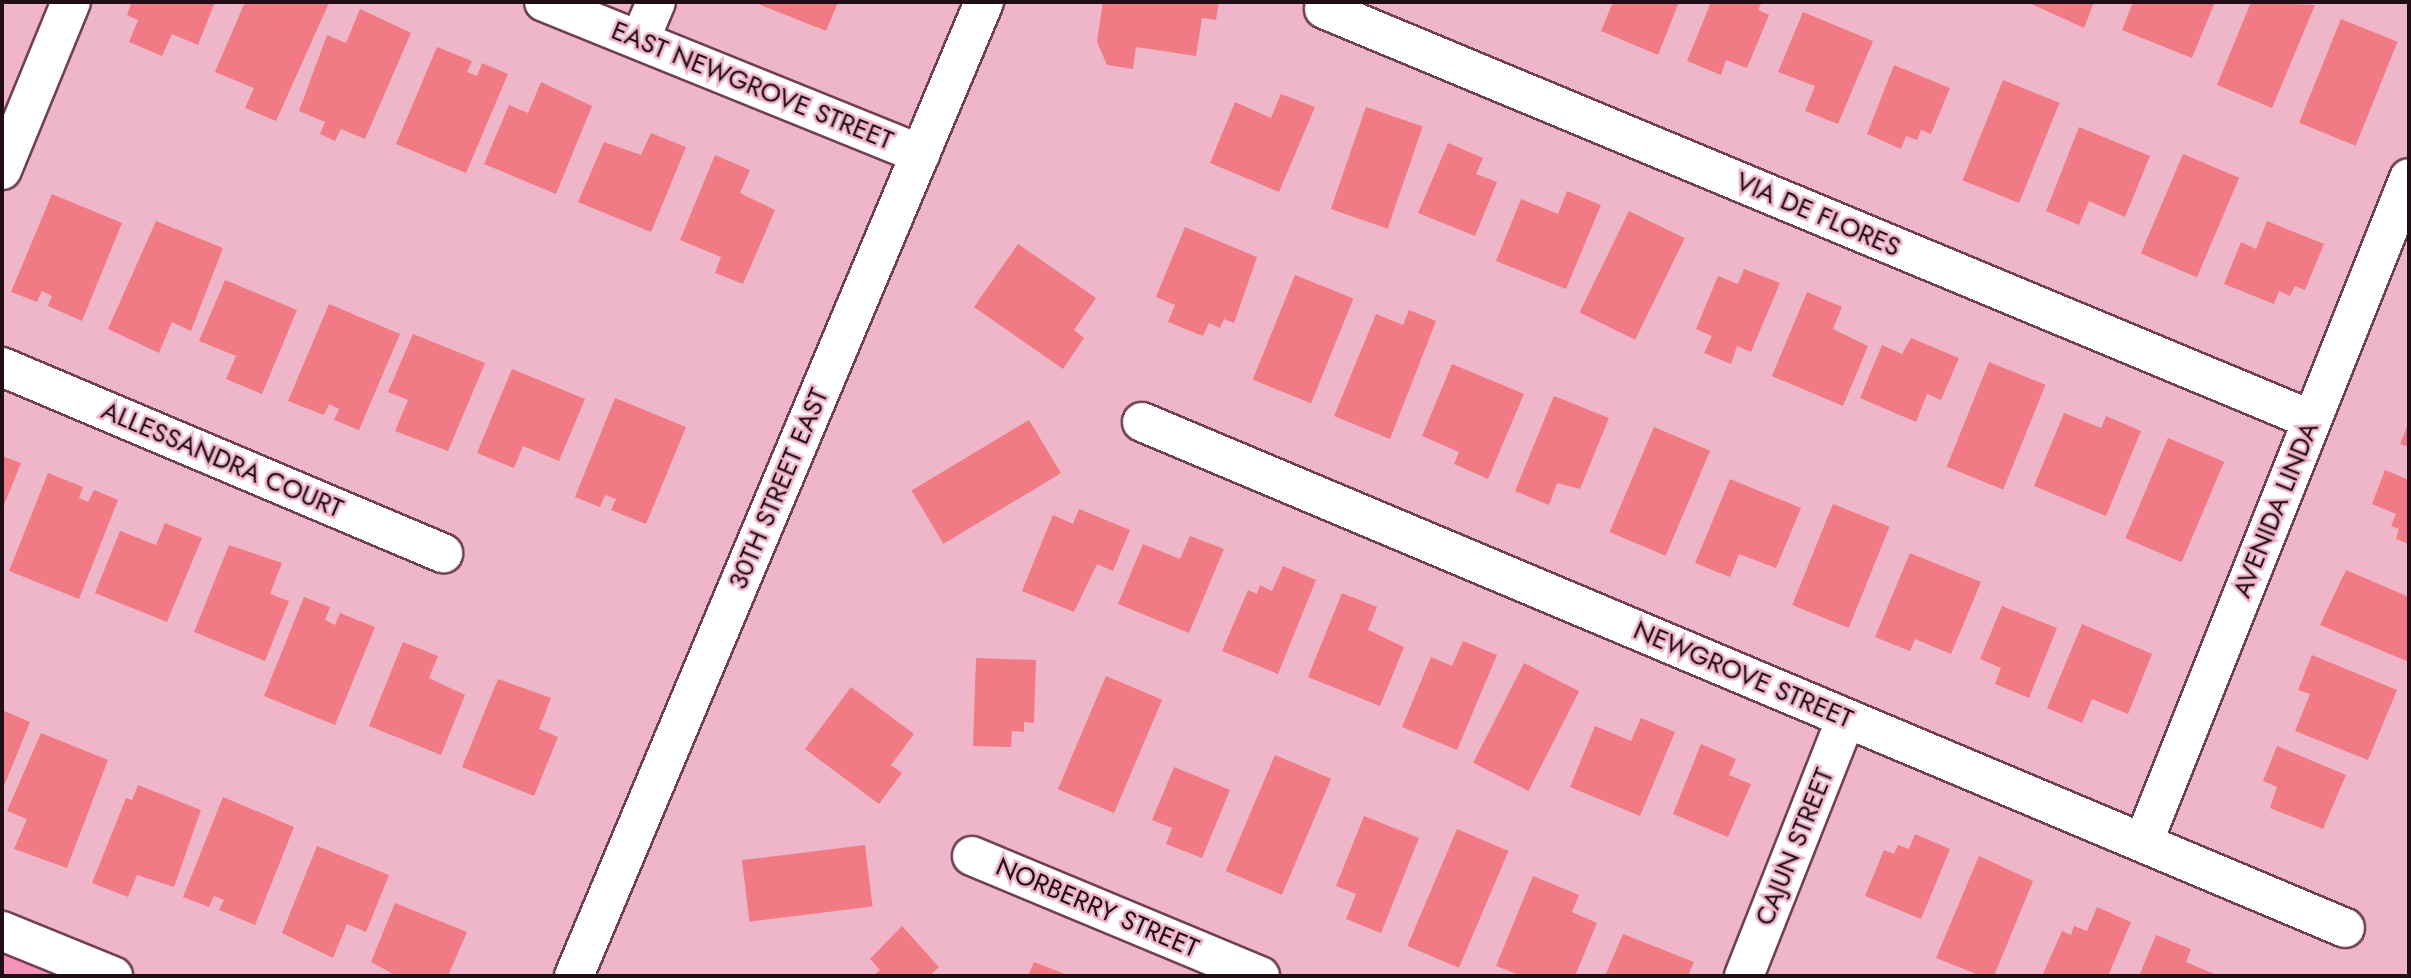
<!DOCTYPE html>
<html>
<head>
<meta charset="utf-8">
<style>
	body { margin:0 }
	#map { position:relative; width:2411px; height:978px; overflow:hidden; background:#efb6c9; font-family:Jost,sans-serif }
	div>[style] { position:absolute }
	.green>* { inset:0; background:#f493b7 }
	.building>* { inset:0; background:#f07b84; transform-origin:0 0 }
	.roads { filter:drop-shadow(2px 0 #704052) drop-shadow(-2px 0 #704052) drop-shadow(0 2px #704052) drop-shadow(0 -2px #704052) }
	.minor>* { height:38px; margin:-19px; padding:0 19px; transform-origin:19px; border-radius:19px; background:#fff }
	.major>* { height:38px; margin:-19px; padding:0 19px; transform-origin:19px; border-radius:19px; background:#fff }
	span { translate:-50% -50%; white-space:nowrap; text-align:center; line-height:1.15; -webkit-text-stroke:5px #efb6c9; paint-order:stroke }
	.street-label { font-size:26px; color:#210d15 }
	.frame { position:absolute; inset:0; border:4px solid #210d15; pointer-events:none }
</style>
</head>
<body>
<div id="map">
	<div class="green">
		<i style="clip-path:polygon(2px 953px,59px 976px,2px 976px)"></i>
	</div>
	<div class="building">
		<i style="clip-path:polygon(132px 2px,215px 2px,198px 45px,172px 34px,162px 56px,129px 42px,138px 20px,127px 15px)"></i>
		<i style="clip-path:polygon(245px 2px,329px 3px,276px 121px,245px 108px,254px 88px,215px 72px)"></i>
		<i style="clip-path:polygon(753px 2px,838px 2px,826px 31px)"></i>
		<i style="clip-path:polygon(1103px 2px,1116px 3px,1219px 2px,1216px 20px,1202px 18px,1196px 56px,1136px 47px,1133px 69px,1107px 65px,1097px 42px)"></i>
		<i style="clip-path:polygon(1613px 2px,1679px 2px,1658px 55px,1601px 31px)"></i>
		<i style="clip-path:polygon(1711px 2px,1762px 2px,1758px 10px,1769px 15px,1747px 68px,1726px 60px,1721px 75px,1687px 61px)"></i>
		<i style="clip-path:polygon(2027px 2px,2094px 2px,2084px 28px)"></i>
		<i style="clip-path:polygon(2133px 2px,2215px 2px,2192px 58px,2122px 30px)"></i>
		<i style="clip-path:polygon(2251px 2px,2315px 5px,2272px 108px,2217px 85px)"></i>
		<i style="clip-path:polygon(360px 9px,411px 33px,365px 139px,341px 129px,335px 141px,320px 134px,325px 122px,299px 111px,327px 35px,346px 43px)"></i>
		<i style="clip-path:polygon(1803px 12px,1873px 41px,1838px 124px,1805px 111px,1815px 86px,1778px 72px)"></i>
		<i style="left:2341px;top:19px;width:61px;height:112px;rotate:22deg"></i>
		<i style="clip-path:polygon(437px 47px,472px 61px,467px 72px,477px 76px,482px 63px,508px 74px,466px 173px,396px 144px)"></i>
		<i style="clip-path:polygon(1894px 65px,1950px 88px,1931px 134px,1921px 130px,1917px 140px,1906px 136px,1901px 149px,1867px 134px)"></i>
		<i style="left:2003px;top:80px;width:61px;height:108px;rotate:22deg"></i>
		<i style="clip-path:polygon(541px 82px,592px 106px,556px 194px,484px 164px,509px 105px,528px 113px)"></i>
		<i style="clip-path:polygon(1281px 94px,1315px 107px,1279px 192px,1210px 163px,1235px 102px,1271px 118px)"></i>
		<i style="left:1366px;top:107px;width:60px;height:108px;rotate:19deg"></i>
		<i style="clip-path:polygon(2079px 127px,2150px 156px,2125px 217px,2089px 201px,2079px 225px,2046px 211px)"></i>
		<i style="clip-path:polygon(651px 133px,686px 147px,651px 232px,578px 202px,604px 142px,641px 155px)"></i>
		<i style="clip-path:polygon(1448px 143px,1483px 158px,1476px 174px,1497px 182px,1475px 236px,1418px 213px)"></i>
		<i style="left:2183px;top:154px;width:61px;height:108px;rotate:23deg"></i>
		<i style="clip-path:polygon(715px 155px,750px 170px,740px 193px,775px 210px,743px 284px,715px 273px,721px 257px,680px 240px)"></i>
		<i style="clip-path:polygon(1567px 191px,1601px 205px,1566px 289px,1496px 261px,1521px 199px,1558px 214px)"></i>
		<i style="clip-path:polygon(52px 194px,122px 223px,82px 321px,48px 306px,52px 296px,42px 291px,37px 302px,11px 292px)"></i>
		<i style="left:1629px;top:211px;width:62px;height:113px;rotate:26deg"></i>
		<i style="clip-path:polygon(156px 221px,223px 248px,191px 331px,172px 322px,159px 353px,108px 329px)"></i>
		<i style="clip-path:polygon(2267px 221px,2324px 244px,2305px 290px,2295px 286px,2290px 296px,2279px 291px,2274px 304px,2224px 284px,2241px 242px,2256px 249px)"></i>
		<i style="clip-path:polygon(1185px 227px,1257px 257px,1234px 323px,1224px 319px,1220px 328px,1209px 323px,1203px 336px,1168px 322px,1175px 305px,1156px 297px)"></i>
		<i style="clip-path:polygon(1018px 244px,1096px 298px,1074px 330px,1084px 338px,1063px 369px,974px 307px)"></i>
		<i style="clip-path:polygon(1744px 269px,1780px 283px,1751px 352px,1737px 346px,1731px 364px,1704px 353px,1712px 336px,1696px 329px,1718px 276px,1738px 284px)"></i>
		<i style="left:1295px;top:275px;width:63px;height:113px;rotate:22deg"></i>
		<i style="clip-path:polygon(225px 280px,297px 310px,262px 394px,226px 379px,236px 356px,199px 341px)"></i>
		<i style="clip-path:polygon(1807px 292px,1842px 307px,1833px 329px,1868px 346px,1843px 406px,1772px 376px)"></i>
		<i style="clip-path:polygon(329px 304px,400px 334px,359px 430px,334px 420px,339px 409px,329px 404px,324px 415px,288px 401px)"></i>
		<i style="clip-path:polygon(1409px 310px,1436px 321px,1390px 439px,1334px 416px,1376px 314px,1403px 325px)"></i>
		<i style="clip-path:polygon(413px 334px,485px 363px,448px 451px,395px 431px,408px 400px,388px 392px)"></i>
		<i style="clip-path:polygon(1911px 338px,1959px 358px,1941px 400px,1927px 394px,1916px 422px,1860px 398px,1882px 345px,1902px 354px)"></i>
		<i style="left:1989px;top:362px;width:61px;height:113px;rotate:22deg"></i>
		<i style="clip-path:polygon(1452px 364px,1524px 394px,1488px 479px,1454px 464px,1459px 452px,1422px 436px)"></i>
		<i style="clip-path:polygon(512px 369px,585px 399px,559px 461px,523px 446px,514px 468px,477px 453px)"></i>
		<i style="clip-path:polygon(1554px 396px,1609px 418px,1580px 489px,1557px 483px,1549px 505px,1515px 491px)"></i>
		<i style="clip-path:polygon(615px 398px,686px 427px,646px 524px,611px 510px,616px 499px,605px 495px,600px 507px,575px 497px)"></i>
		<i style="clip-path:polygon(2064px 413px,2101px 428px,2106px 416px,2141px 431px,2106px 516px,2034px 486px)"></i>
		<i style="left:1029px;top:420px;width:62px;height:137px;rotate:59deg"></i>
		<i style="clip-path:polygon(2409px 422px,2409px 447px,2400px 444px)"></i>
		<i style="left:1654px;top:427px;width:61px;height:114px;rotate:23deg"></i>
		<i style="left:2168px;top:438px;width:61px;height:109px;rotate:23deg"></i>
		<i style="clip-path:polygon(2px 456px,21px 463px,2px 510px)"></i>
		<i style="clip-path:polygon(2385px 470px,2409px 480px,2409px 544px,2396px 539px,2399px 529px,2391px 526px,2396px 514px,2372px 504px)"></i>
		<i style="clip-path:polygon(48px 473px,83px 487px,79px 498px,88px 502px,94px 490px,118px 500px,79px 599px,9px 571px)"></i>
		<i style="clip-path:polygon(1730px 479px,1801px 508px,1776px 568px,1739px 554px,1730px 577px,1695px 563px)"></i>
		<i style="left:1833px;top:504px;width:61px;height:109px;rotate:22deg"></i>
		<i style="clip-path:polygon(1079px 509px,1130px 530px,1113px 571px,1097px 564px,1074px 612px,1022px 591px,1053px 515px,1073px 524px)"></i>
		<i style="clip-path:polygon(165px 523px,202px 538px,167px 622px,95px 593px,120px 531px,156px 545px)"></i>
		<i style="clip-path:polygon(1190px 536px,1224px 549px,1189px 633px,1118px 604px,1143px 544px,1180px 559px)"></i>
		<i style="clip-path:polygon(229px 545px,282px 563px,270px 594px,289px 601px,265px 661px,194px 632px)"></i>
		<i style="clip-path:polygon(1910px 553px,1981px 582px,1951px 654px,1915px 639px,1910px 651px,1875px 637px)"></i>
		<i style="clip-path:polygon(1283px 566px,1316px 580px,1278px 674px,1222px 651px,1248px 590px,1257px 594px,1260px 585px,1272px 591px)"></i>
		<i style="clip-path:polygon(2346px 570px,2409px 597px,2409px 662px,2320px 625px)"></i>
		<i style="clip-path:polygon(1342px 593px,1377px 607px,1368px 630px,1404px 647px,1380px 706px,1308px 677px)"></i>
		<i style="clip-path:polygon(304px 597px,330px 607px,325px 620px,335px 625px,340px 613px,375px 627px,335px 725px,264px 696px)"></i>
		<i style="clip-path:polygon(2002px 606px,2057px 628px,2029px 698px,1995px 684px,2001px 668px,1980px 659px)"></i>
		<i style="clip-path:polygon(2082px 624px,2152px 654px,2128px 714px,2092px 699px,2082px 723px,2047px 708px)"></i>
		<i style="clip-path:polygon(1463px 641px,1497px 655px,1457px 750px,1402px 727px,1431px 657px,1452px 666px)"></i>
		<i style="clip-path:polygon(403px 642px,438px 656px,429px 678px,465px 695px,441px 755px,369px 726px)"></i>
		<i style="clip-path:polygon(2312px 655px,2397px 690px,2368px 760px,2295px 731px,2310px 694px,2298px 690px)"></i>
		<i style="clip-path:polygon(976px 658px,1036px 660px,1034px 723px,1024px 722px,1024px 732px,1012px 731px,1011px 747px,973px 746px)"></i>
		<i style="left:1524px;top:663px;width:62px;height:112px;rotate:27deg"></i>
		<i style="left:1106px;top:676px;width:61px;height:123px;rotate:23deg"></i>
		<i style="clip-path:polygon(498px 679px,551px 698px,539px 729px,558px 737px,534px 796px,462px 767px)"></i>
		<i style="clip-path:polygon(851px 687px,914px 734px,891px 765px,902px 773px,879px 804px,805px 749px)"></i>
		<i style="clip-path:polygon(2px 710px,30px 722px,2px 791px)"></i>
		<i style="clip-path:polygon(1641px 718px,1675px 732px,1640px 816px,1570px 787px,1595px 726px,1631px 741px)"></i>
		<i style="clip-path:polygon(41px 733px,108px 760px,67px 868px,14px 849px,27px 819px,7px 811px)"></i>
		<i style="clip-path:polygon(1701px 744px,1736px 759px,1729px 775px,1751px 784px,1728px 837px,1673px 814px)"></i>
		<i style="clip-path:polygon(2277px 746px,2346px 775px,2323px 829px,2270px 808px,2277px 787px,2263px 781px)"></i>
		<i style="left:1275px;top:755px;width:61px;height:126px;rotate:23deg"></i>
		<i style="clip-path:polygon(1174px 767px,1230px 790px,1202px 858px,1166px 844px,1172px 828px,1152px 820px)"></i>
		<i style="clip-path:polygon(138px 785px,201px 810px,174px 887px,137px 875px,128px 897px,92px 883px,126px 798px,132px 800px)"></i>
		<i style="clip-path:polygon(223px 797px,294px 827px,255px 925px,219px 910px,224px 900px,214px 896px,209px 907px,183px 897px)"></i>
		<i style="clip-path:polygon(1364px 816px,1419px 838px,1381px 933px,1346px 919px,1356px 894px,1336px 886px)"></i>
		<i style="left:1457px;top:829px;width:56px;height:127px;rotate:23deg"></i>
		<i style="clip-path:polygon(1915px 834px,1950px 849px,1921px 919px,1865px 896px,1884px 850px,1894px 854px,1898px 845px,1909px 849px)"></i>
		<i style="left:865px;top:845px;width:62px;height:124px;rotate:83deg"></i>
		<i style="clip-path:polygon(317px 846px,389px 875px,366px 932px,347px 924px,333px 958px,282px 933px)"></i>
		<i style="clip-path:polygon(1979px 856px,2033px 881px,1994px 976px,1981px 976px,1936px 958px)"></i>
		<i style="clip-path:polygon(1533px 876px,1579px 895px,1572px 912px,1597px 923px,1575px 976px,1522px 976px,1496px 966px)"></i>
		<i style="clip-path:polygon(395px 903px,467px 932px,448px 976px,397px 976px,371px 962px)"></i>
		<i style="clip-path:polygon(2097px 907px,2131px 922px,2108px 976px,2042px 976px,2062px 931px,2071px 935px,2074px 926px,2087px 931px)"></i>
		<i style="clip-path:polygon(902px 926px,939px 967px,929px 976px,873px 976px,880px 970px,870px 959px)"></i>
		<i style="clip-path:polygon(1623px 934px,1694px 962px,1688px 976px,1605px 976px)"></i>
		<i style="clip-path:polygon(2156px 935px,2191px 949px,2186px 962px,2219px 976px,2139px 976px)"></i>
		<i style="clip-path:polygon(1034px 962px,1070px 976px,1028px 976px)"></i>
	</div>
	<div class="roads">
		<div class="minor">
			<i style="left:544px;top:2px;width:406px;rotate:22deg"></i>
			<i style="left:1324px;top:9px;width:1070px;rotate:22.59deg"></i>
			<i style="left:640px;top:40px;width:41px;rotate:-67.2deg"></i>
			<i style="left:2px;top:170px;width:182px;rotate:-67.7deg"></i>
			<i style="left:2px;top:367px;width:479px;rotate:22.9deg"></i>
			<i style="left:1142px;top:422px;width:1305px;rotate:22.81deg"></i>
			<i style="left:2143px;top:843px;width:716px;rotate:-68.2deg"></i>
			<i style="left:972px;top:856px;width:312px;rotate:22.6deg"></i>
			<i style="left:2px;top:931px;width:120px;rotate:22.1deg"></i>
			<i style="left:1744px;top:976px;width:277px;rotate:-68.4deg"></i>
		</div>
		<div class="major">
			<i style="left:574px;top:976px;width:1057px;rotate:-67.17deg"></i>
		</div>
	</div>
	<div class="street-label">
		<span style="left:752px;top:86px;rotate:22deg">EAST NEWGROVE STREET</span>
		<span style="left:1818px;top:215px;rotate:23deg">VIA DE FLORES</span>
		<span style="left:222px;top:460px;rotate:23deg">ALLESSANDRA COURT</span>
		<span style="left:779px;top:489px;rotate:-67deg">30TH STREET EAST</span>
		<span style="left:2276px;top:510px;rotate:-68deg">AVENIDA LINDA</span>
		<span style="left:1743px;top:675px;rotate:23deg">NEWGROVE STREET</span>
		<span style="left:1795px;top:847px;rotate:-68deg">CAJUN STREET</span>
		<span style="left:1097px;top:908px;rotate:23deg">NORBERRY STREET</span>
	</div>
	<div class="frame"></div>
</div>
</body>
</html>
